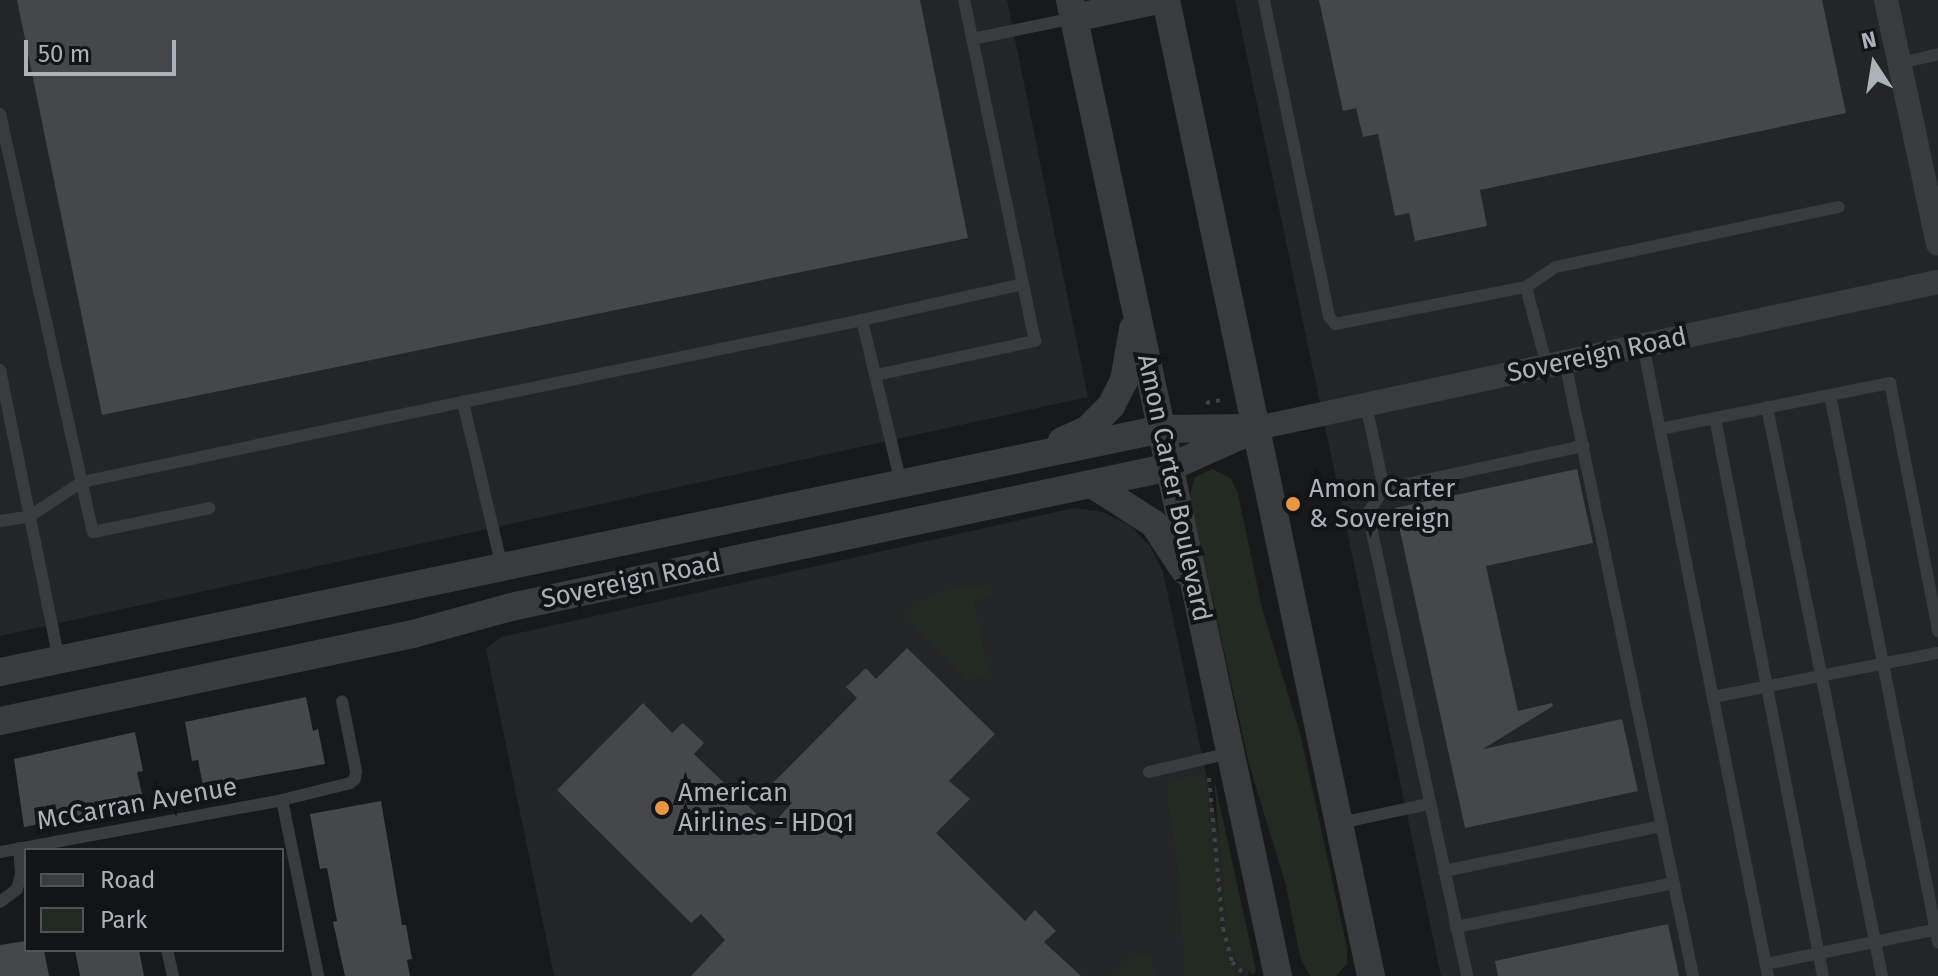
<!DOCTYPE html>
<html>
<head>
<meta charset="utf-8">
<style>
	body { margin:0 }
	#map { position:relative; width:1938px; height:976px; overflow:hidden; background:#18191a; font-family:"Fira Sans",sans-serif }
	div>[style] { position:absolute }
	.built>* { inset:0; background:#242527 }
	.green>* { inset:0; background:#222a22 }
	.building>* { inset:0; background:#45474a }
	.path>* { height:4px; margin-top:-2px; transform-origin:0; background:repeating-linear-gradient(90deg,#3f4246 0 4px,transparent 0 10px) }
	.service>* { height:12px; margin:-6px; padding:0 6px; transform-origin:6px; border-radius:6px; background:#393b3f }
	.minor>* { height:24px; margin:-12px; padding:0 12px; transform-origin:12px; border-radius:12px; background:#393b3f }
	.tertiary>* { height:28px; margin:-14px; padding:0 14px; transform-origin:14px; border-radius:14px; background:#393b3f }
	.dots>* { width:22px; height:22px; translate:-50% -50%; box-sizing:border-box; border:4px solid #131415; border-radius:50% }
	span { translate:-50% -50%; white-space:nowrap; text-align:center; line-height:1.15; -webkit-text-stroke:8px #131415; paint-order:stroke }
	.street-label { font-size:26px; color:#abb2b9 }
	.poi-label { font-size:26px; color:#abb2b9 }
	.left { translate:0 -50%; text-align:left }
	.legend { position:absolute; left:24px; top:848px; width:260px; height:104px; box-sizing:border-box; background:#131415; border:2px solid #505357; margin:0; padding:10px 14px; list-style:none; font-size:24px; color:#abb2b9 }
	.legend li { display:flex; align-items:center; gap:16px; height:40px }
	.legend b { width:40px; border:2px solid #505357 }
	.north { position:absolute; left:1834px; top:24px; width:80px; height:80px; -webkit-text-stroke:6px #131415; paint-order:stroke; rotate:348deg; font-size:22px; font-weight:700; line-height:32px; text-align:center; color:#abb2b9 }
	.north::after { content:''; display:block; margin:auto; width:28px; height:36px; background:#abb2b9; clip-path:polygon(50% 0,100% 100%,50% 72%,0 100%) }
	.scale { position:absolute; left:24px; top:40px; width:152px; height:36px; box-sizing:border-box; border:4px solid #abb2b9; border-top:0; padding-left:10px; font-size:24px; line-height:28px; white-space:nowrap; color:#abb2b9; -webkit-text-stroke:6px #131415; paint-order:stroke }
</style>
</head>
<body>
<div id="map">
	<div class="built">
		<i style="clip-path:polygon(0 0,1007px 0,1088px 397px,0 636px)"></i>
		<i style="clip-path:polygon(1235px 0,1938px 0,1938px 976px,1441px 976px)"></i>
		<i style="clip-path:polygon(1074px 508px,1103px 512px,1129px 525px,1150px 546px,1163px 572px,1249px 976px,554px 976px,486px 649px,501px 637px)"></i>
	</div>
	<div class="green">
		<i style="clip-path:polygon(1212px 469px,1231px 478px,1238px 494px,1262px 608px,1301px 737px,1347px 948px,1347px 964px,1336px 976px,1310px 976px,1301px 960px,1285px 882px,1249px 764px,1190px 497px,1194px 478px)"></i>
		<i style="clip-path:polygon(971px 585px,982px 586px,992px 595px,974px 601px,989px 676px,966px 680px,906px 616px,930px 595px)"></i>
		<i style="clip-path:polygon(1205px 774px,1221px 929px,1229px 961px,1240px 976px,1185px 976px,1185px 973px,1177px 860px,1166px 788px,1178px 778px)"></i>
		<i style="clip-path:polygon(1214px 779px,1256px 970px,1253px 975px,1236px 960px,1227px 932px)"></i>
		<i style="clip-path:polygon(1136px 954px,1150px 955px,1156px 976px,1113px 976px)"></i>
	</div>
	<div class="building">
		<i style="clip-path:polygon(17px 0,920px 0,968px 238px,102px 415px)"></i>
		<i style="clip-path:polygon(1319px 0,1822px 0,1846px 113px,1480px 190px,1487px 226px,1415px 241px,1409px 213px,1395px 216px,1378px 134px,1363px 137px,1356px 108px,1343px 111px)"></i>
		<i style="clip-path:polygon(1577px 469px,1593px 543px,1486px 566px,1518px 711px,1552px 703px,1553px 706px,1483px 749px,1622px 719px,1638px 791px,1465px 828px,1395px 508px)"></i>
		<i style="clip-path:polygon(907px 648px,995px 734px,949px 781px,970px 799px,936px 833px,1025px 921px,1035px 910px,1056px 931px,1044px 942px,1081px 976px,691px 976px,725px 940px,701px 914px,691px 923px,557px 790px,643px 703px,672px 733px,683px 723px,704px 743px,694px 754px,770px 827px,792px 803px,773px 783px,857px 698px,846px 687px,866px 668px,876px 679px)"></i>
		<i style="clip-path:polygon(306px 697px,313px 731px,318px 729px,325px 764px,203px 786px,198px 760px,192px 761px,185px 722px)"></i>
		<i style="clip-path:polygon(135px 732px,143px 771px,137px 772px,143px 798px,133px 800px,134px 804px,24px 827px,14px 759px)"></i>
		<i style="clip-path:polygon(381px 801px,402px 925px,406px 925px,412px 959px,407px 960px,410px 976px,345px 976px,333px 922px,337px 921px,327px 868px,320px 869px,310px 814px)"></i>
		<i style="clip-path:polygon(1668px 924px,1679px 976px,1498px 976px,1495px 961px)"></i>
		<i style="clip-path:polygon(26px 941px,26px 950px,44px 950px,49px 976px,0 976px,0 945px)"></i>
		<i style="clip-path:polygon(75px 950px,139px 950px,144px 976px,80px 976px)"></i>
	</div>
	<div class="path">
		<i style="left:1206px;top:403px;width:15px;rotate:-11deg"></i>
		<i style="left:1209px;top:778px;width:151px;rotate:84.7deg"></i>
		<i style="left:1223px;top:928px;width:35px;rotate:75deg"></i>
		<i style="left:1232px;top:962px;width:20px;rotate:45deg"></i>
	</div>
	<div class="service">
		<i style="left:1264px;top:0;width:323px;rotate:78.4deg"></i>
		<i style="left:1329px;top:316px;width:10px;rotate:53deg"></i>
		<i style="left:1335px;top:324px;width:195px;rotate:-11deg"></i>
		<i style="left:1526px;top:287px;width:36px;rotate:-34deg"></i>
		<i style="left:1556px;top:267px;width:289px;rotate:-12deg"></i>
		<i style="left:972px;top:39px;width:104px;rotate:-11.6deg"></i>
		<i style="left:1900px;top:63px;width:39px;rotate:-13deg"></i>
		<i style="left:0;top:114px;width:428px;rotate:77.5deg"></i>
		<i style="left:93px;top:532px;width:119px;rotate:-11.6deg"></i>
		<i style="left:1526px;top:287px;width:82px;rotate:75.1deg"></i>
		<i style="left:1643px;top:345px;width:643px;rotate:78.79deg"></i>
		<i style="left:1565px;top:362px;width:627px;rotate:78.22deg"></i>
		<i style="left:0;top:370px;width:296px;rotate:78.5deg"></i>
		<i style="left:876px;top:375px;width:163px;rotate:-12.1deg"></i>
		<i style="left:1035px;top:341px;width:58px;rotate:-101.9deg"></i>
		<i style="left:1830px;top:395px;width:558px;rotate:78.83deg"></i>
		<i style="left:1366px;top:405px;width:86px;rotate:77.9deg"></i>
		<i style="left:1384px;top:489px;width:29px;rotate:124deg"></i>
		<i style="left:1368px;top:513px;width:473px;rotate:77.9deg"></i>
		<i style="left:1767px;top:407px;width:581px;rotate:78.57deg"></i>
		<i style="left:1715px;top:418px;width:568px;rotate:79.05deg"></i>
		<i style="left:1660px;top:429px;width:235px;rotate:-11.3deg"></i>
		<i style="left:1890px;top:383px;width:253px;rotate:79deg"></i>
		<i style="left:901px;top:483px;width:168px;rotate:-103.5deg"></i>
		<i style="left:862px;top:320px;width:165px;rotate:-12.6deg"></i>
		<i style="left:1023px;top:284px;width:290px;rotate:-101.7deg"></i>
		<i style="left:1384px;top:489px;width:204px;rotate:-12.2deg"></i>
		<i style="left:0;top:521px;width:30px;rotate:-9deg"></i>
		<i style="left:30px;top:516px;width:62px;rotate:-33.2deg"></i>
		<i style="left:82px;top:482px;width:389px;rotate:-11.9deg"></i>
		<i style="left:502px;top:567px;width:170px;rotate:-103.3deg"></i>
		<i style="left:463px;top:402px;width:407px;rotate:-11.6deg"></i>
		<i style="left:1713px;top:697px;width:229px;rotate:-11.1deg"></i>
		<i style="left:1149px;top:772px;width:83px;rotate:-13.2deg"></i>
		<i style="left:282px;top:800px;width:180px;rotate:78.4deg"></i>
		<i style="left:1340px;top:823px;width:91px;rotate:-12.1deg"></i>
		<i style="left:0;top:852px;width:287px;rotate:-10.4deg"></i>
		<i style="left:282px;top:800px;width:70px;rotate:-14deg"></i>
		<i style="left:350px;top:783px;width:6px;rotate:-39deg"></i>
		<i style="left:355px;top:779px;width:8px;rotate:-83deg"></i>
		<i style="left:356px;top:771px;width:71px;rotate:-101.3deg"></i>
		<i style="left:1444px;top:871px;width:223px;rotate:-11.7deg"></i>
		<i style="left:0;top:902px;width:21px;rotate:-37deg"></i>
		<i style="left:17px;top:889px;width:16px;rotate:-75deg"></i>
		<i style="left:21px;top:874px;width:26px;rotate:-94deg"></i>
		<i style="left:1456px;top:927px;width:222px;rotate:-11.4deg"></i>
		<i style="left:167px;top:950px;width:27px;rotate:77deg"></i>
		<i style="left:1766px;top:964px;width:176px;rotate:-11.5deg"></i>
	</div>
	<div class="minor">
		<i style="left:1886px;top:0;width:249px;rotate:78deg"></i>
		<i style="left:1257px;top:428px;width:696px;rotate:-12.1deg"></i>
	</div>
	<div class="tertiary">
		<i style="left:1070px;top:0;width:998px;rotate:77.97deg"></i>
		<i style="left:1166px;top:0;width:997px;rotate:78.14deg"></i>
		<i style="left:1074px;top:18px;width:86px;rotate:-12.1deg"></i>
		<i style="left:1062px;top:441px;width:27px;rotate:-24deg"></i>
		<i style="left:1087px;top:430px;width:34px;rotate:-45deg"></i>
		<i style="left:1111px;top:406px;width:28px;rotate:-63deg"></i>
		<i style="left:1124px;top:381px;width:53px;rotate:-80.2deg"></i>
		<i style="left:1092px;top:484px;width:74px;rotate:32.8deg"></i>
		<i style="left:1154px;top:524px;width:56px;rotate:56.6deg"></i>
		<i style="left:0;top:672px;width:1187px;rotate:-11.81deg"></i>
		<i style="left:1162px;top:429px;width:82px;rotate:-0.7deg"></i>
		<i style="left:0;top:721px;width:422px;rotate:-11.9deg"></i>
		<i style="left:413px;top:634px;width:102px;rotate:-15.4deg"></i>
		<i style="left:511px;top:607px;width:674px;rotate:-11.99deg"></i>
		<i style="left:1170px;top:467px;width:95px;rotate:-24.1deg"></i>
	</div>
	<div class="dots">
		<i style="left:1293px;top:504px;background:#ea9641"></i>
		<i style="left:662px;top:808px;background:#ea9641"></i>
	</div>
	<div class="street-label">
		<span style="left:1597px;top:355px;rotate:-12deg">Sovereign Road</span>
		<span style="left:1174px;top:488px;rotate:78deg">Amon Carter Boulevard</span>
		<span style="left:631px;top:581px;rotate:-12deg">Sovereign Road</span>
		<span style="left:137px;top:804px;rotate:-10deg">McCarran Avenue</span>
	</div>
	<div class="poi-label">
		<span class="left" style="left:1309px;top:504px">Amon Carter<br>&amp; Sovereign</span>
		<span class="left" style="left:678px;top:808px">American<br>Airlines - HDQ1</span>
	</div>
	<ul class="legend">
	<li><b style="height:10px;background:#393b3f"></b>Road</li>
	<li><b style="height:22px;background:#222a22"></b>Park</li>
	</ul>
	<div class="north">N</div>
	<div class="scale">50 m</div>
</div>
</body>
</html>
